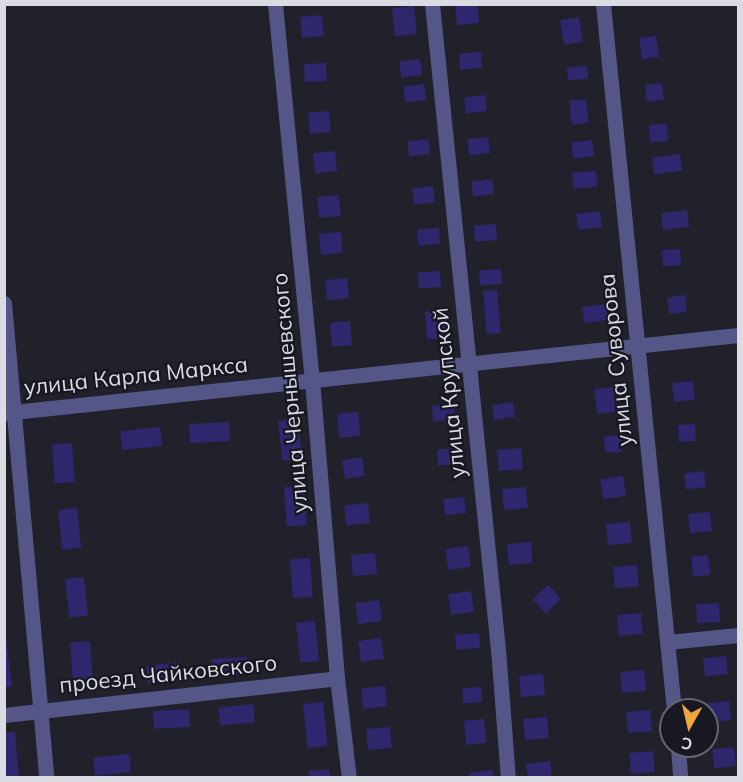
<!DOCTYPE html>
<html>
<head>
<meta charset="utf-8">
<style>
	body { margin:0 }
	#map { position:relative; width:743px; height:782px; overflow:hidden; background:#21212c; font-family:Mulish,sans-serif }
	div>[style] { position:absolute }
	.building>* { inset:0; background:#2e276e; transform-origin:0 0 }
	.minor>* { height:15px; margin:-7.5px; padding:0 7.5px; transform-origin:7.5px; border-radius:7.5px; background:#555688 }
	span { translate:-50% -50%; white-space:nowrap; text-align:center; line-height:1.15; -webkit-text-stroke:4.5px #171822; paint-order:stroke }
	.street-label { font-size:22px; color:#dbdce3 }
	.frame { position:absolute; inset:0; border:6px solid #dbdce3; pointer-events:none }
	.north { position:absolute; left:659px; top:698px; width:60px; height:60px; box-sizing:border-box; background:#171822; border:2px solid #65666f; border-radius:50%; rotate:188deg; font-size:16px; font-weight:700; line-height:24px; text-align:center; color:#dbdce3 }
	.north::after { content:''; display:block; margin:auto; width:21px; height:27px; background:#f0a63e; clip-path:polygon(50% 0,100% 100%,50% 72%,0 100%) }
</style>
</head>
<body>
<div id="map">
	<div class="building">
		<i style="clip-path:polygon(459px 4px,478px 4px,479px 23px,457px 25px,455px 5px)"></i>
		<i style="left:414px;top:6px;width:28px;height:22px;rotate:84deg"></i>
		<i style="left:322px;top:15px;width:21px;height:22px;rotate:85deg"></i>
		<i style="left:579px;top:17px;width:25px;height:19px;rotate:81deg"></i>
		<i style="left:656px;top:36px;width:21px;height:17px;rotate:82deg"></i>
		<i style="left:481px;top:52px;width:16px;height:22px;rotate:86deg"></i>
		<i style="left:420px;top:59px;width:16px;height:21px;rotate:83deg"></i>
		<i style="left:326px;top:63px;width:18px;height:22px;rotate:87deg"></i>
		<i style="left:587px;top:66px;width:13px;height:20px;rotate:86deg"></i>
		<i style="left:662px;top:83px;width:17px;height:17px;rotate:83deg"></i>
		<i style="left:424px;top:84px;width:16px;height:21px;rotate:83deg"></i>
		<i style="left:485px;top:95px;width:16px;height:21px;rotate:83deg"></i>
		<i style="left:586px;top:99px;width:24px;height:17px;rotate:83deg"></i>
		<i style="left:329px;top:111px;width:21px;height:21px;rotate:85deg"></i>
		<i style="left:667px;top:124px;width:17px;height:18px;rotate:87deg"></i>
		<i style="left:488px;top:137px;width:16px;height:21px;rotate:83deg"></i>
		<i style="left:428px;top:139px;width:15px;height:21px;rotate:82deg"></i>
		<i style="left:592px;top:140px;width:16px;height:21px;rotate:83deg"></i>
		<i style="left:335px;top:151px;width:20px;height:22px;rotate:84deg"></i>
		<i style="left:680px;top:154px;width:17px;height:28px;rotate:83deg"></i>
		<i style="left:596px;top:171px;width:16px;height:24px;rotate:86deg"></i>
		<i style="left:492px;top:179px;width:15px;height:21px;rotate:82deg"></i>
		<i style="left:433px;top:186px;width:16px;height:21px;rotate:83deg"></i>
		<i style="left:339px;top:195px;width:21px;height:22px;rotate:85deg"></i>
		<i style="left:687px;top:210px;width:17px;height:26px;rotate:83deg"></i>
		<i style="left:600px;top:211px;width:16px;height:24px;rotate:83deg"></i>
		<i style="left:496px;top:224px;width:16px;height:22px;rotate:86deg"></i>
		<i style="left:439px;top:228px;width:16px;height:22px;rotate:86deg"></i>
		<i style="left:341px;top:232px;width:21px;height:22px;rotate:85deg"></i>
		<i style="left:680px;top:249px;width:16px;height:18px;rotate:86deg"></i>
		<i style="left:501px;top:269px;width:15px;height:22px;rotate:86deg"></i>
		<i style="left:440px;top:271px;width:16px;height:22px;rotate:86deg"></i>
		<i style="left:347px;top:278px;width:20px;height:22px;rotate:84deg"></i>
		<i style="left:497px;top:290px;width:43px;height:14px;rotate:85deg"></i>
		<i style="left:685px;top:295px;width:17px;height:18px;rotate:83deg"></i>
		<i style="left:606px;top:304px;width:16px;height:24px;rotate:83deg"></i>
		<i style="left:445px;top:310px;width:28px;height:20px;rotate:86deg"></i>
		<i style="left:350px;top:321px;width:24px;height:20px;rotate:85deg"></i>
		<i style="left:693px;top:381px;width:19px;height:21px;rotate:84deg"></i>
		<i style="left:613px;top:387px;width:25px;height:19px;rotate:83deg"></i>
		<i style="left:513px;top:402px;width:15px;height:21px;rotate:82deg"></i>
		<i style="left:454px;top:404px;width:16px;height:22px;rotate:86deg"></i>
		<i style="left:358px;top:412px;width:24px;height:21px;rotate:85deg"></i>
		<i style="left:298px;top:419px;width:40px;height:20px;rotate:84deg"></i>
		<i style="left:229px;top:422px;width:19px;height:40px;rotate:87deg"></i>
		<i style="left:695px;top:424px;width:17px;height:17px;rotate:87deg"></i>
		<i style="left:160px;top:427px;width:19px;height:40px;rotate:84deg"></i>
		<i style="left:621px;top:435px;width:17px;height:17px;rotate:87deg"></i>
		<i style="left:72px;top:443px;width:39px;height:20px;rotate:86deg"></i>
		<i style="left:459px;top:448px;width:16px;height:22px;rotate:86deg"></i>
		<i style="left:521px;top:448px;width:21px;height:24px;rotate:85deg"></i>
		<i style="left:362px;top:457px;width:19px;height:20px;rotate:81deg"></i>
		<i style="left:704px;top:471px;width:16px;height:20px;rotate:83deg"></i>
		<i style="left:623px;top:476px;width:20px;height:23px;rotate:81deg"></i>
		<i style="left:304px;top:486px;width:39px;height:20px;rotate:86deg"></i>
		<i style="left:526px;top:487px;width:21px;height:24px;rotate:85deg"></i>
		<i style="left:464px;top:497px;width:16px;height:21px;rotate:83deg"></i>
		<i style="left:368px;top:503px;width:20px;height:24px;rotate:84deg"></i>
		<i style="left:77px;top:508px;width:40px;height:19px;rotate:84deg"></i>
		<i style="left:710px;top:512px;width:19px;height:22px;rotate:84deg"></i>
		<i style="left:630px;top:522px;width:21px;height:24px;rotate:85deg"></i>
		<i style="left:531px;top:542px;width:21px;height:24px;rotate:85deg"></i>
		<i style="left:468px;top:546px;width:21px;height:23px;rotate:82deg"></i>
		<i style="left:375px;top:553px;width:21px;height:24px;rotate:85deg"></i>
		<i style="left:708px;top:555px;width:20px;height:17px;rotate:84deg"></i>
		<i style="left:310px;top:558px;width:39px;height:20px;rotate:86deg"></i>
		<i style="left:637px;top:565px;width:21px;height:24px;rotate:85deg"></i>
		<i style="left:84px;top:577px;width:39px;height:19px;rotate:84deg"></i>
		<i style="left:548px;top:585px;width:19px;height:21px;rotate:47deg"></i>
		<i style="left:471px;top:591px;width:21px;height:23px;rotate:82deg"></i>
		<i style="left:379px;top:600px;width:21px;height:24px;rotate:82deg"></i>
		<i style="left:719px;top:603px;width:19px;height:23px;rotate:87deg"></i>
		<i style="left:641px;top:613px;width:21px;height:24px;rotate:85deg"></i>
		<i style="left:315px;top:621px;width:40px;height:19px;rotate:84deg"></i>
		<i style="left:479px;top:633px;width:15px;height:24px;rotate:86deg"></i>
		<i style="left:381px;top:638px;width:21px;height:23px;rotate:82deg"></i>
		<i style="clip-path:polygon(6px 639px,12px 687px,4px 687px,4px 640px)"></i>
		<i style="left:90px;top:641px;width:40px;height:20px;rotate:86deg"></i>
		<i style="left:726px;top:656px;width:18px;height:23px;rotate:84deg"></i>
		<i style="left:247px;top:657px;width:18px;height:36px;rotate:87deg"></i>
		<i style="left:181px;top:662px;width:18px;height:35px;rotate:84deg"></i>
		<i style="left:644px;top:670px;width:21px;height:24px;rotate:85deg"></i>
		<i style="left:543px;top:674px;width:21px;height:24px;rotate:85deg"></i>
		<i style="left:385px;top:686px;width:20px;height:24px;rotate:84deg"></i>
		<i style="left:481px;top:687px;width:15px;height:19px;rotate:86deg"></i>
		<i style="left:729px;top:701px;width:19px;height:22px;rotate:84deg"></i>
		<i style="left:323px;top:702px;width:44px;height:20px;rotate:84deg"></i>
		<i style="left:253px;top:704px;width:18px;height:35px;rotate:84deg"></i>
		<i style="left:189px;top:709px;width:18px;height:36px;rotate:87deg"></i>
		<i style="left:650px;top:710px;width:21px;height:24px;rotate:85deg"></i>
		<i style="left:547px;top:717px;width:21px;height:24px;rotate:85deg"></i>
		<i style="left:484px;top:719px;width:24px;height:20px;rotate:85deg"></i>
		<i style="left:390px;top:727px;width:21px;height:24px;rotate:85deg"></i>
		<i style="clip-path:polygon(15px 732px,19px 778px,4px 778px,4px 733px)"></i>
		<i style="left:734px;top:747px;width:19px;height:22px;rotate:84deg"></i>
		<i style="left:653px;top:751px;width:21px;height:24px;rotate:85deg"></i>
		<i style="left:129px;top:754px;width:18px;height:36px;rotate:84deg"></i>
		<i style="clip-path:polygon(550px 761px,552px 778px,528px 778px,526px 764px)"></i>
		<i style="clip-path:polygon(329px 769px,330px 778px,309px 778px,308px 771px)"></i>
		<i style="clip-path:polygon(492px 770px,493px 778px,469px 778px,469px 773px)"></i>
	</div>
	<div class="minor">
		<i style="left:275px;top:4px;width:378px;rotate:84.4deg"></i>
		<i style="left:312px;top:380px;width:299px;rotate:85.2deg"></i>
		<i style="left:337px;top:678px;width:101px;rotate:83.2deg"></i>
		<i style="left:432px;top:4px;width:648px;rotate:84.16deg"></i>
		<i style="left:498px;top:649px;width:129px;rotate:85.6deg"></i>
		<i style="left:603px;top:4px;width:710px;rotate:84.26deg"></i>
		<i style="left:4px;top:303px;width:477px;rotate:84.9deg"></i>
		<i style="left:4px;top:413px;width:738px;rotate:-6.07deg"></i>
		<i style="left:668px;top:642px;width:70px;rotate:-5.7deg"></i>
		<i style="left:4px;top:715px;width:335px;rotate:-6.3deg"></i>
		<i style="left:678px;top:746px;width:32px;rotate:86deg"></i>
	</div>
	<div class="street-label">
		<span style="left:616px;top:360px;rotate:-96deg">улица Суворова</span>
		<span style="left:136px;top:376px;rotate:-6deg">улица Карла Маркса</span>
		<span style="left:290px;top:393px;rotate:-95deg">улица Чернышевского</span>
		<span style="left:449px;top:393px;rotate:-96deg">улица Крупской</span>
		<span style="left:168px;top:674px;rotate:-6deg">проезд Чайковского</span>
	</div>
	<div class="frame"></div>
	<div class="north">С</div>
</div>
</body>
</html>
